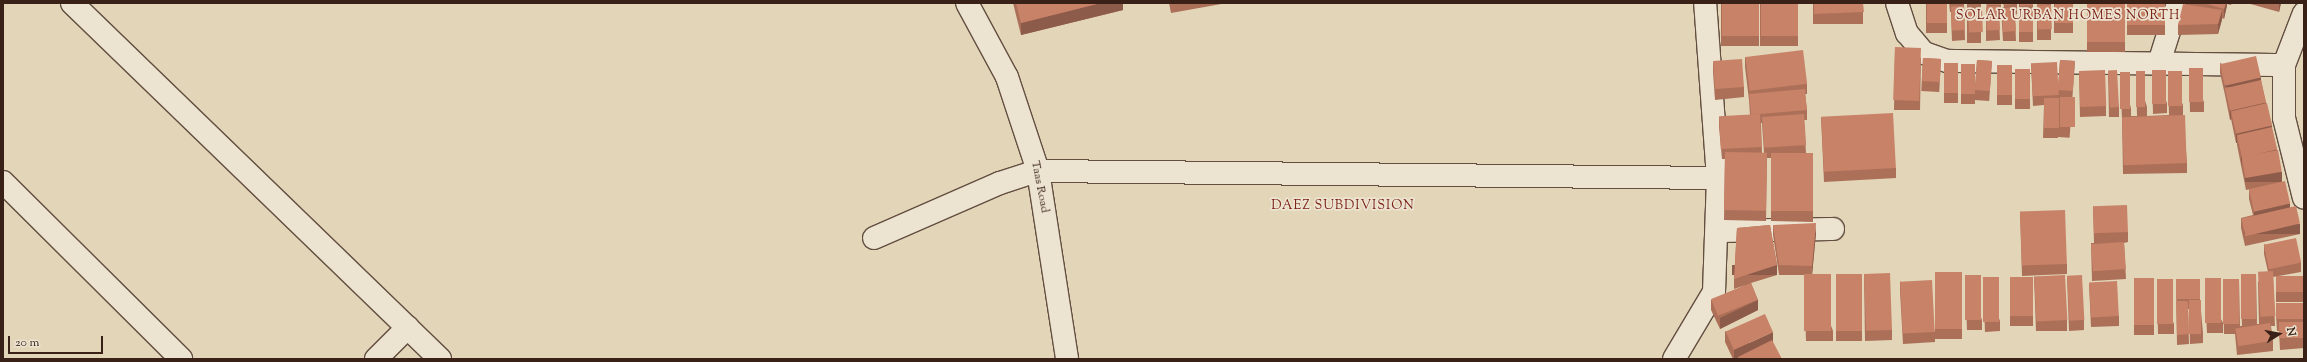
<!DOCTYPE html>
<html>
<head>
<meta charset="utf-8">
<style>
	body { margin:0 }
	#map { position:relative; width:2307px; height:362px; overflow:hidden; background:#e2d5b8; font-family:"Sorts Mill Goudy",serif }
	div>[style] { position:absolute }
	.roads { filter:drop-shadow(1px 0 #634e40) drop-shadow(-1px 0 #634e40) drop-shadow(0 1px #634e40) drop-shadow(0 -1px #634e40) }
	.minor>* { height:22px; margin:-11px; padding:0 11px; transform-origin:11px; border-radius:11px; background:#ece4d1 }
	.tertiary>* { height:22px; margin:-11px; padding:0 11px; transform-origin:11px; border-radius:11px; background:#ece4d1 }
	.wall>* { inset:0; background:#ac7059; transform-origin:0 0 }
	.shaded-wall>* { inset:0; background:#8c5b49; transform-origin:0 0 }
	.building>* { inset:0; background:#c88268; transform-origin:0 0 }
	span { translate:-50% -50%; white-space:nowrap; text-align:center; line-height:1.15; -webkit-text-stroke:3.5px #ece4d1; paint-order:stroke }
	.street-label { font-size:12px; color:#392118 }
	.neighbourhood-label { font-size:13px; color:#7a1f14; letter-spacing:1px }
	.frame { position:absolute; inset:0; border:4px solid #392118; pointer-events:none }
	.north { position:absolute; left:2259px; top:314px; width:40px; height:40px; -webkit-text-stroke:3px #ece4d1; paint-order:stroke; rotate:79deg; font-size:11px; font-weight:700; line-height:16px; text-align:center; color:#392118 }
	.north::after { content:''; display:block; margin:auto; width:14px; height:18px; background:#392118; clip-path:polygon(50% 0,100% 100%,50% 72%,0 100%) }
	.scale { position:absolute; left:8px; top:336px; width:95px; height:18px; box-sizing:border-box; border:2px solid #392118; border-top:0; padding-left:5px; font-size:12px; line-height:14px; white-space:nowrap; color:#392118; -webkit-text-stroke:3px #ece4d1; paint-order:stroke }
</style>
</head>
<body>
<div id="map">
	<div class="roads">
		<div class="minor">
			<i style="left:72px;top:3px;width:512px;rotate:44.05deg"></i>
			<i style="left:1897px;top:3px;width:32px;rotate:72deg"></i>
			<i style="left:1907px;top:33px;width:26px;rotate:50deg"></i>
			<i style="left:1924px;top:53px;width:24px;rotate:19deg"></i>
			<i style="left:1947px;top:61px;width:337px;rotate:0.7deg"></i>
			<i style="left:2304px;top:13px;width:56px;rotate:111deg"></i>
			<i style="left:2284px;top:65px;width:53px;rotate:90deg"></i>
			<i style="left:2284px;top:118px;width:82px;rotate:76deg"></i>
			<i style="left:2159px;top:63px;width:63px;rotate:-72.4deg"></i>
			<i style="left:3px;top:182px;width:251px;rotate:44.8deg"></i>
			<i style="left:1717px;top:231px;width:116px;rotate:-1deg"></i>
			<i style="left:874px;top:238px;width:137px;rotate:-23.6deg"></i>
			<i style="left:1000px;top:183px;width:40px;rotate:-18deg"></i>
			<i style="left:1038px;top:171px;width:680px;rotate:0.59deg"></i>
			<i style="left:376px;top:359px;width:45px;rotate:-45deg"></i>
			<i style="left:1674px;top:359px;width:78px;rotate:-59.2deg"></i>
			<i style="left:1714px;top:292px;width:114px;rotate:-88deg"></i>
			<i style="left:1718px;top:178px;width:175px;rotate:-94.2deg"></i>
		</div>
		<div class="tertiary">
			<i style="left:967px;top:3px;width:84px;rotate:61.6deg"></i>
			<i style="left:1007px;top:77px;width:99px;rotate:71.7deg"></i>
			<i style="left:1038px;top:171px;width:190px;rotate:81.2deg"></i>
		</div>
	</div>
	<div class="wall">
		<i style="clip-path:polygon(1013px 3px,1123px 3px,1123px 10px,1021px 35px)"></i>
		<i style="clip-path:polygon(1169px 3px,1227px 3px,1171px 13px)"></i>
		<i style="left:1721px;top:3px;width:38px;height:43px"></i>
		<i style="left:1760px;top:3px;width:38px;height:43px"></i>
		<i style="left:1813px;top:3px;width:50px;height:21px"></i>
		<i style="left:1926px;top:3px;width:21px;height:30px"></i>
		<i style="clip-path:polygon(1949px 3px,1964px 3px,1965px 40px,1952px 41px,1951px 12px,1950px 12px)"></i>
		<i style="left:1967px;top:3px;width:14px;height:40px"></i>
		<i style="clip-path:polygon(1986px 3px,2001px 3px,2001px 15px,1999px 15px,2000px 40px,1986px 41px,1986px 7px,1987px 7px)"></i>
		<i style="clip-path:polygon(2003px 3px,2017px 3px,2017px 14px,2015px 15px,2016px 41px,2003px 41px,2001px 8px,2004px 7px)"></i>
		<i style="left:2019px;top:3px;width:14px;height:39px"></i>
		<i style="left:2037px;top:3px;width:14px;height:37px"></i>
		<i style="left:2054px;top:3px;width:19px;height:30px"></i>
		<i style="left:2087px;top:3px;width:38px;height:49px"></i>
		<i style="left:2127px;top:3px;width:38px;height:32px"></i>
		<i style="clip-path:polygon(2185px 3px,2232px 3px,2231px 5px,2227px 4px,2224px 19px,2222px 18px,2218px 34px,2178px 35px,2178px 25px,2185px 5px)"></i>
		<i style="clip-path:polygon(2247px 3px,2281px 3px,2279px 12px)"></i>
		<i style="clip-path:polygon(1895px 47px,1921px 58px,1920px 110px,1894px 110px)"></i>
		<i style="clip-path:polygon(evenodd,1745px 57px,1807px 84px,1807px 94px,1805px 94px,1807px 110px,1807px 120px,1804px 120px,1806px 153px,1813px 153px,1813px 222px,1771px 221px,1771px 158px,1767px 158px,1766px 221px,1724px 220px,1725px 159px,1722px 159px,1719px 127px,1719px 117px,1750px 115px,1749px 100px,1745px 67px,1745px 57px,1761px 123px,1762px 123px,1764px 153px,1762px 153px,1761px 123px)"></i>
		<i style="left:1923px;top:58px;width:18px;height:33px;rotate:3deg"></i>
		<i style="left:1977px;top:60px;width:15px;height:40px;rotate:4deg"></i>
		<i style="left:2060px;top:60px;width:15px;height:77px;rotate:4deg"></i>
		<i style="clip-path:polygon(1713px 62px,1744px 87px,1744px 97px,1715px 100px,1713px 72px)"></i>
		<i style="left:1958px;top:63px;width:40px;height:14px;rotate:90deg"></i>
		<i style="clip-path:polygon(2031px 63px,2059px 95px,2058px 138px,2043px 138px,2044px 105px,2033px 106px)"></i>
		<i style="clip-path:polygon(2220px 63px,2261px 80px,2266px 104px,2277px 151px,2282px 182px,2290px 207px,2300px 234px,2245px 246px,2241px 228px,2241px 218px,2253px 215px,2249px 199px,2249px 189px,2282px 182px,2246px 190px,2237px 145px,2237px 143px,2236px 143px,2231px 119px,2230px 120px,2225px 95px,2220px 73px)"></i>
		<i style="left:1961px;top:64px;width:14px;height:40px"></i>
		<i style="left:1997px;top:65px;width:15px;height:40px"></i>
		<i style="clip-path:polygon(2189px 68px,2204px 102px,2204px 112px,2190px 112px)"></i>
		<i style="left:2015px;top:69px;width:15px;height:40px"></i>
		<i style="clip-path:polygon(2152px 70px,2167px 103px,2167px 113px,2153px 114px)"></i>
		<i style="clip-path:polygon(2079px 71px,2106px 106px,2106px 116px,2080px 117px)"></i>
		<i style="clip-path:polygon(2108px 71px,2119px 107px,2119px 117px,2109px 117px)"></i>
		<i style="clip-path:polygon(2136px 71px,2147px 107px,2147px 116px,2169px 115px,2168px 71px,2183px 105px,2183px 115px,2187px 163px,2187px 173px,2123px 174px,2122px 119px,2120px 72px,2131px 108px,2131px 116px,2137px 116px)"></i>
		<i style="clip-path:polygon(1821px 117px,1896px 168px,1896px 178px,1824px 182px)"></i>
		<i style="clip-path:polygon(2093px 206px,2128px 232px,2128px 242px,2124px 243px,2126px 279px,2092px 281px,2091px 243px,2094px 243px)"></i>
		<i style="clip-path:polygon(2020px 212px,2067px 264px,2067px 274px,2022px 276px)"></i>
		<i style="clip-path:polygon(1770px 225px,1777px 265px,1777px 275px,1751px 283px,1758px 300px,1758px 310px,1720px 329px,1711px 310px,1711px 300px,1746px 285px,1734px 289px,1734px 279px,1737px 228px)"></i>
		<i style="clip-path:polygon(1773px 225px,1816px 233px,1812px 274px,1833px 331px,1833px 341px,1806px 341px,1804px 275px,1779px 275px,1773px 235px)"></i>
		<i style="clip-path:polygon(2264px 244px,2301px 262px,2301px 272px,2273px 277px,2275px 326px,2271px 326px,2273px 341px,2273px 351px,2237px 355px,2235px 334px,2224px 334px,2223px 289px,2239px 279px,2240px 326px,2242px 326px,2241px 284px,2256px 274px,2257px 324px,2259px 324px,2258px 282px,2268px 272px,2264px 254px)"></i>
		<i style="left:1935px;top:272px;width:27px;height:67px"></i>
		<i style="left:1836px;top:274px;width:26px;height:67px"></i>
		<i style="clip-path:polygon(1864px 274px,1892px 330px,1892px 340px,1865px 341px)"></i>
		<i style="clip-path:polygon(1965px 275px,1982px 320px,1982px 330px,1967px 330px)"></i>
		<i style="clip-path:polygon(2034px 276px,2067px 320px,2067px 331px,2036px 331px)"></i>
		<i style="clip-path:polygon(2067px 276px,2084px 320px,2084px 330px,2069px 331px)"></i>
		<i style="left:2304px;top:276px;width:26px;height:28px;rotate:90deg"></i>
		<i style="clip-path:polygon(1983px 277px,2000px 321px,2000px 331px,1985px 332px)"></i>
		<i style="left:2033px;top:277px;width:49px;height:23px;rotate:90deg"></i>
		<i style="left:2134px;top:278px;width:20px;height:57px"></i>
		<i style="clip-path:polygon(2157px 279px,2174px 324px,2174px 334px,2158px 334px)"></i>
		<i style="clip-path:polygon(2176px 279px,2200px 279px,2200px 300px,2203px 333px,2203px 343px,2190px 344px,2189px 309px,2188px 309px,2189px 344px,2177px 345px)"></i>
		<i style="clip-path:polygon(1900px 281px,1935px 332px,1935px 342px,1903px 344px,1900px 291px)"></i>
		<i style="clip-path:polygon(2089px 283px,2119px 316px,2119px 326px,2091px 327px)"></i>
		<i style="clip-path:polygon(2205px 288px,2223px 323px,2223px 333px,2207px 333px)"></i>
		<i style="clip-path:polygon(2304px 303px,2304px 348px,2280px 350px,2279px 331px,2277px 331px,2276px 315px,2276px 305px)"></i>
		<i style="clip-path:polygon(1725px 331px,1782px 359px,1738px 359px,1738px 358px,1733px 359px,1725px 342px)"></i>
	</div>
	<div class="shaded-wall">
		<i style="clip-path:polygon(1101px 3px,1123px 3px,1123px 10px,1021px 35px,1021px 23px)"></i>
		<i style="clip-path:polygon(2226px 3px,2227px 3px,2227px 6px,2224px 19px,2224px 9px)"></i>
		<i style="clip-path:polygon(2279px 3px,2281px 3px,2279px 12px)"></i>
		<i style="clip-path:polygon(2222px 10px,2222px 20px,2218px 34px,2218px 24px)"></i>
		<i style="clip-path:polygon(2261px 77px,2261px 87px,2225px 87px,2225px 95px,2225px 85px)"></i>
		<i style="clip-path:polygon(2266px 102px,2266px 112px,2231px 111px,2231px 119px,2230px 120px,2230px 110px)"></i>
		<i style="clip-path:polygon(2272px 125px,2272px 135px,2237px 135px,2237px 143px,2236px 143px,2236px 133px)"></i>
		<i style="clip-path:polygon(2277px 149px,2277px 160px,2242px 158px,2241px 167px,2241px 157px)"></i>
		<i style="left:2282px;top:172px;width:10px;height:37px;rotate:90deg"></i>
		<i style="clip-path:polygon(2290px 203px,2290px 214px,2254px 221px,2254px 211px)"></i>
		<i style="clip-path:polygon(1816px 223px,1816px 233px,1812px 276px,1812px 266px)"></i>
		<i style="left:2300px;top:224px;width:10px;height:56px;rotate:90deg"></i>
		<i style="left:1777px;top:265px;width:10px;height:45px;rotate:90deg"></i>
		<i style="clip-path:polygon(1758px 300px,1758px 310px,1720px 329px,1720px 318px)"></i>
		<i style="clip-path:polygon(1773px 332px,1773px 342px,1735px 359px,1734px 359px,1734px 350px)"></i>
	</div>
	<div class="building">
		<i style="clip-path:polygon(1016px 3px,1101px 3px,1021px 23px)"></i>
		<i style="left:1722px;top:3px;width:37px;height:33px"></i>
		<i style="left:1761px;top:3px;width:37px;height:33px"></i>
		<i style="clip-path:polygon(1814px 3px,1863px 3px,1864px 12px,1814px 14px)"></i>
		<i style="left:1927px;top:3px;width:20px;height:20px"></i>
		<i style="left:1987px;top:3px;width:14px;height:2px"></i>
		<i style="clip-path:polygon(2004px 3px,2017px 3px,2017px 4px,2004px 5px)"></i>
		<i style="clip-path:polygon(2020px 3px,2033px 3px,2033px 5px,2020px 6px)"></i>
		<i style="clip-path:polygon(2037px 3px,2051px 3px,2051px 4px,2037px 5px)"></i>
		<i style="left:2055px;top:3px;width:18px;height:20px"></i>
		<i style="left:2087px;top:3px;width:38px;height:39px"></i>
		<i style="left:2127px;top:3px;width:38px;height:22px"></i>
		<i style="clip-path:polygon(2204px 3px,2226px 3px,2224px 9px)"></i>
		<i style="clip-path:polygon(2183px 4px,2222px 10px,2218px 24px,2178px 25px)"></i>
		<i style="left:2051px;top:5px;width:24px;height:14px;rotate:88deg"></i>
		<i style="left:1964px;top:6px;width:24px;height:13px;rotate:88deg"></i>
		<i style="left:1999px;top:6px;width:24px;height:13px;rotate:88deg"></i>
		<i style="left:2014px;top:7px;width:24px;height:13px;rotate:85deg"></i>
		<i style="left:1982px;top:8px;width:24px;height:14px;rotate:88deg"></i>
		<i style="left:2019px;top:8px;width:14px;height:24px"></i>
		<i style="left:1895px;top:47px;width:26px;height:53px;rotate:2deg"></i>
		<i style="left:1803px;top:50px;width:34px;height:58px;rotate:83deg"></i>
		<i style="left:2256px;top:56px;width:22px;height:37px;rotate:77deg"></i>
		<i style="left:1923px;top:58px;width:18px;height:23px;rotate:3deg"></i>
		<i style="left:1742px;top:59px;width:28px;height:29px;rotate:86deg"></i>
		<i style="left:1977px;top:60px;width:15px;height:30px;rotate:4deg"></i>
		<i style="left:2060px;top:60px;width:15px;height:30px;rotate:4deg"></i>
		<i style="left:2057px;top:62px;width:33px;height:26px;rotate:87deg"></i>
		<i style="left:1958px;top:63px;width:30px;height:14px;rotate:90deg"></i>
		<i style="left:1961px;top:64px;width:14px;height:30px"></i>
		<i style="left:1997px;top:65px;width:15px;height:30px"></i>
		<i style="left:2189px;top:68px;width:14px;height:34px"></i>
		<i style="left:2015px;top:69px;width:15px;height:30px"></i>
		<i style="left:2105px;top:70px;width:36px;height:26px;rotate:88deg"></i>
		<i style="left:2117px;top:70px;width:37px;height:9px;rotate:87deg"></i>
		<i style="left:2152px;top:70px;width:14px;height:34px"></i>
		<i style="left:2136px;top:71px;width:9px;height:36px"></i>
		<i style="left:2168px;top:71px;width:14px;height:35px"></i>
		<i style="left:2120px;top:72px;width:10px;height:37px"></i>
		<i style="left:2261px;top:80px;width:23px;height:37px;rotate:77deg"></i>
		<i style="left:1805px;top:89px;width:21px;height:56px;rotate:85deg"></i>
		<i style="left:2060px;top:97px;width:15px;height:30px"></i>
		<i style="left:2044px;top:98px;width:15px;height:30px"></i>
		<i style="left:2267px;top:103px;width:23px;height:37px;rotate:77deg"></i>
		<i style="left:1893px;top:113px;width:55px;height:72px;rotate:87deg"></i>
		<i style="left:1760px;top:114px;width:33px;height:41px;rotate:87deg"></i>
		<i style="left:1804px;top:114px;width:31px;height:42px;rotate:86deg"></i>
		<i style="left:2185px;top:115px;width:48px;height:63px;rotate:88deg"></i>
		<i style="left:2272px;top:127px;width:23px;height:36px;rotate:77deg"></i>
		<i style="left:2278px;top:150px;width:22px;height:37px;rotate:80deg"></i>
		<i style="left:1725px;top:152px;width:42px;height:58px;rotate:1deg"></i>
		<i style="left:1771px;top:153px;width:42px;height:58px"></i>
		<i style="left:2285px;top:181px;width:23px;height:37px;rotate:77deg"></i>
		<i style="left:2127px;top:205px;width:27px;height:34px;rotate:88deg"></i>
		<i style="left:2296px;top:206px;width:18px;height:56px;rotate:77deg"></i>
		<i style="left:2065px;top:210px;width:54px;height:45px;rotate:88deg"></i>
		<i style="clip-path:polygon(1816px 223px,1812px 266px,1779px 265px,1773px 225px)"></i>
		<i style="clip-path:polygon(1770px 225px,1777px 265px,1734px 279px,1737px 228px)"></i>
		<i style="left:2296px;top:238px;width:25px;height:33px;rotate:78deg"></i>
		<i style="left:2124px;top:242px;width:27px;height:33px;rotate:86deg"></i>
		<i style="left:2273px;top:271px;width:45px;height:15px;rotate:87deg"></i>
		<i style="left:1935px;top:272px;width:27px;height:57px"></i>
		<i style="left:1890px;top:273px;width:57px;height:26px;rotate:88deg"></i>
		<i style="left:1804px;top:274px;width:27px;height:57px"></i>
		<i style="left:1836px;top:274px;width:26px;height:57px"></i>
		<i style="left:2241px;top:274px;width:15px;height:45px"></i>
		<i style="left:1965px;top:275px;width:16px;height:45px"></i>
		<i style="left:2065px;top:275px;width:45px;height:31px;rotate:87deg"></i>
		<i style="left:2082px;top:275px;width:45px;height:15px;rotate:87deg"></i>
		<i style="left:2304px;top:276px;width:16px;height:28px;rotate:90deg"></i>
		<i style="left:1983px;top:277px;width:16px;height:45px"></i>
		<i style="left:2033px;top:277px;width:39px;height:23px;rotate:90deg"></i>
		<i style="left:2134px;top:278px;width:20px;height:47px"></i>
		<i style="left:2205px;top:278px;width:16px;height:45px"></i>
		<i style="left:2157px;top:279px;width:16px;height:45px"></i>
		<i style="left:2176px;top:279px;width:24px;height:20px"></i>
		<i style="left:2223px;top:279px;width:16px;height:45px"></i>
		<i style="left:1932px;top:280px;width:52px;height:32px;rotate:87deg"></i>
		<i style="left:2117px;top:281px;width:35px;height:28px;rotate:87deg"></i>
		<i style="left:1751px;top:283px;width:18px;height:43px;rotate:68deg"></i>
		<i style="left:2189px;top:300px;width:12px;height:34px"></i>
		<i style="clip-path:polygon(2176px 301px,2187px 301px,2188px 303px,2189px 334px,2177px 335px)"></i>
		<i style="left:2304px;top:303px;width:16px;height:28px;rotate:90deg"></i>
		<i style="left:1765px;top:314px;width:20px;height:43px;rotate:66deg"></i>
		<i style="left:2304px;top:322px;width:16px;height:25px;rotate:90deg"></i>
		<i style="left:2270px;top:323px;width:18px;height:35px;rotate:81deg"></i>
		<i style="clip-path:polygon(1772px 340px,1782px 359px,1739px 359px,1738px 357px)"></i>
	</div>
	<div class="street-label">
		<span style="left:1039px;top:187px;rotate:79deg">Taas Road</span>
	</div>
	<div class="neighbourhood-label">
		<span style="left:2068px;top:16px">SOLAR URBAN HOMES NORTH</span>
		<span style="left:1343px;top:206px">DAEZ SUBDIVISION</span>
	</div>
	<div class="frame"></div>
	<div class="north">N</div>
	<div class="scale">20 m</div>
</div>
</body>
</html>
